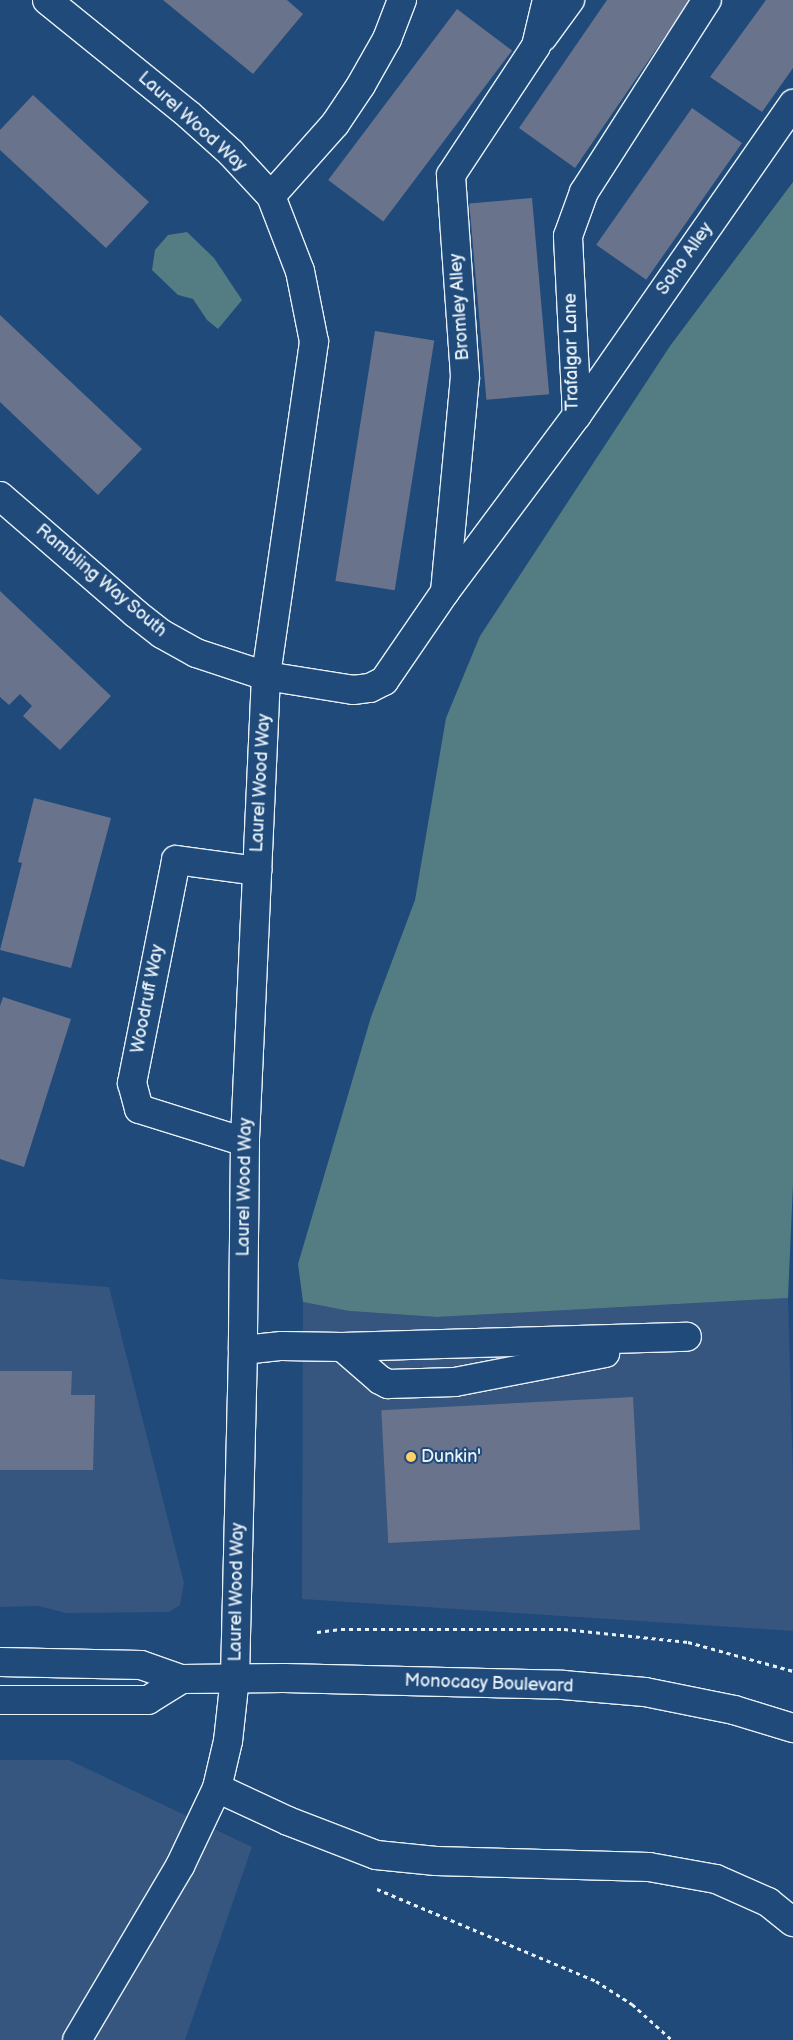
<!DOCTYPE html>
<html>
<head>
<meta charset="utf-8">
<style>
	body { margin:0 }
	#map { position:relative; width:793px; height:2040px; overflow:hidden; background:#1f4a7a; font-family:"Balsamiq Sans",sans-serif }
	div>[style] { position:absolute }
	.built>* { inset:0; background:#36567f }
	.green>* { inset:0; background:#547c83 }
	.building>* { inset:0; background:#6a738c; transform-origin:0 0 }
	.path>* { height:3px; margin-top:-1.5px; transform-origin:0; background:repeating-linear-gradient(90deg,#e8f1f8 0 4px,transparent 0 8px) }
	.roads { filter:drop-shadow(1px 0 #e8f1f8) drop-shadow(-1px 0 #e8f1f8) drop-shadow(0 1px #e8f1f8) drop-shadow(0 -1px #e8f1f8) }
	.minor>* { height:28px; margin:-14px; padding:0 14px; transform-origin:14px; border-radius:14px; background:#1f4a7a }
	.major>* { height:28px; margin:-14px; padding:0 14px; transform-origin:14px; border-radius:14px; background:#1f4a7a }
	.dots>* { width:14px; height:14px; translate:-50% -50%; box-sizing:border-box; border:2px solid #1f4a7a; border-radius:50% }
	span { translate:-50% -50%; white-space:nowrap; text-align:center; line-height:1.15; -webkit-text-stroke:4px #1f4a7a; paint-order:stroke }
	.street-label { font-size:18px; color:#e8f1f8 }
	.poi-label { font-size:18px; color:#e8f1f8 }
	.left { translate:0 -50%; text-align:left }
</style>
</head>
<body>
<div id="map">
	<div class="built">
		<i style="clip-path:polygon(0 1279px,109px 1287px,184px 1583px,180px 1605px,169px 1612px,66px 1613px,38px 1606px,0 1607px)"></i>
		<i style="clip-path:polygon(788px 1298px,793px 1478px,793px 1631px,302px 1599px,303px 1302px,349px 1311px,437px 1317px)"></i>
		<i style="clip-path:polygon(0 1760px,69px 1760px,252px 1847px,185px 2040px,0 2040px)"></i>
	</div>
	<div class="green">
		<i style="clip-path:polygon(793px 182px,793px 1184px,788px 1298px,437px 1317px,349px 1311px,303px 1302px,298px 1264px,371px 1017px,415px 900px,446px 718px,480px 636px,670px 346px)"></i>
		<i style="clip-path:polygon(187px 232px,214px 258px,242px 300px,218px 329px,207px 320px,193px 299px,178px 295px,152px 270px,155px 250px,168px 235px)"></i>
	</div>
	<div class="building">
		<i style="clip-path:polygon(163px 0,287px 0,303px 14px,253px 74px)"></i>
		<i style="clip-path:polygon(607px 0,690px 0,575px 168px,519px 128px)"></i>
		<i style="clip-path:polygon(766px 0,793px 0,793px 68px,762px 112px,710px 77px)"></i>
		<i style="left:457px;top:9px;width:69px;height:214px;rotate:37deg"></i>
		<i style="clip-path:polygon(33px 95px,149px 202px,106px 248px,0 150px,0 130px)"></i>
		<i style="left:692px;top:108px;width:61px;height:167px;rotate:35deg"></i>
		<i style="left:532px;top:198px;width:197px;height:63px;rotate:85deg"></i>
		<i style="clip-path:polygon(0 315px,142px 449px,98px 495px,0 402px)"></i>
		<i style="left:375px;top:331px;width:60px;height:253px;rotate:9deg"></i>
		<i style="clip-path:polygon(0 591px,111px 696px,60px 750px,23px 716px,32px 706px,20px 694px,9px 705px,0 697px)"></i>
		<i style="clip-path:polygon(34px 798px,111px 818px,71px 968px,0 950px,22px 863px,18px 862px)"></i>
		<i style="clip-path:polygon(3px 997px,71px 1019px,24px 1167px,0 1159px,0 1006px)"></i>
		<i style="clip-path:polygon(0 1371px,72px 1371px,71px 1395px,95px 1395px,93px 1470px,0 1470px)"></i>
		<i style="left:633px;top:1397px;width:133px;height:252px;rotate:87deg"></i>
	</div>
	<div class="path">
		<i style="left:317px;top:1632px;width:24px;rotate:-7deg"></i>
		<i style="left:341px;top:1629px;width:223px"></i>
		<i style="left:564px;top:1629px;width:125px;rotate:6deg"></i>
		<i style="left:688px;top:1642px;width:109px;rotate:15.4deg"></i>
		<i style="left:377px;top:1889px;width:238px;rotate:22.8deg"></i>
		<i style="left:596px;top:1981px;width:43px;rotate:32.6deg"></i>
		<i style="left:632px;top:2004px;width:54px;rotate:42deg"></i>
	</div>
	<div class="roads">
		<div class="minor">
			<i style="left:47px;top:0;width:183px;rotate:39deg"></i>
			<i style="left:189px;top:115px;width:57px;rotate:42.1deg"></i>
			<i style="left:231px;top:153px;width:59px;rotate:47.1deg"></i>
			<i style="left:271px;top:196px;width:80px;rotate:68.9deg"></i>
			<i style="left:300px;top:271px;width:72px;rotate:78.8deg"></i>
			<i style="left:314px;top:342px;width:337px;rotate:98.2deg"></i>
			<i style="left:266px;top:676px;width:466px;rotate:92.6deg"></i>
			<i style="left:245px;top:1142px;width:208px;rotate:90.6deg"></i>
			<i style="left:243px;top:1350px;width:327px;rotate:91.4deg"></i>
			<i style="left:235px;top:1677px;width:64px;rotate:96.2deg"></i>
			<i style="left:228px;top:1741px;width:48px;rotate:103.2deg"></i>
			<i style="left:217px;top:1788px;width:86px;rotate:115.4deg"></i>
			<i style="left:180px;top:1866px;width:202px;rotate:120.6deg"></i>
			<i style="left:543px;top:37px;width:46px;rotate:-53.9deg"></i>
			<i style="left:271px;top:196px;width:96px;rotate:-48.4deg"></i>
			<i style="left:335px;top:124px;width:47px;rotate:-56.3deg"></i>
			<i style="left:361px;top:85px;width:53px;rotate:-60.5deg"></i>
			<i style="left:387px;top:39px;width:42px;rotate:-69deg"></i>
			<i style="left:577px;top:415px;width:379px;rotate:-55.2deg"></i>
			<i style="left:0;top:496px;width:179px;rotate:40.9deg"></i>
			<i style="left:135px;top:613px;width:34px;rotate:38deg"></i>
			<i style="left:162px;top:634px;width:39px;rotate:29deg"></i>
			<i style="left:196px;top:653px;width:74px;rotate:18.2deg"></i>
			<i style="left:266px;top:676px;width:88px;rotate:9.1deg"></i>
			<i style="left:353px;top:690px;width:17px;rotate:-7deg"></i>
			<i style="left:370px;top:688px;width:16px;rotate:-27deg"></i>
			<i style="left:384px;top:681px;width:108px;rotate:-55.6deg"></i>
			<i style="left:445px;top:592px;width:221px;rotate:-53.3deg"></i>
			<i style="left:577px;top:415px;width:179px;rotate:-92.9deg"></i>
			<i style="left:568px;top:236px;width:47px;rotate:-70deg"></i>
			<i style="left:584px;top:192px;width:228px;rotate:-57.4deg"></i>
			<i style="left:445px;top:592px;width:217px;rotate:-84.7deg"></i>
			<i style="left:465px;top:376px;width:201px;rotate:-94deg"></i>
			<i style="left:451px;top:175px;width:154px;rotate:-56.6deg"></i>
			<i style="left:536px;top:46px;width:47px;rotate:-76.6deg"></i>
			<i style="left:245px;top:1142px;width:111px;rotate:-162.7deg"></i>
			<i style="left:139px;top:1109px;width:27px;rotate:-105deg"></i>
			<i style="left:132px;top:1083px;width:227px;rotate:-78.8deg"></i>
			<i style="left:176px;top:860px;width:82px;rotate:7.7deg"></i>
			<i style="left:342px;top:1347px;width:50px;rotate:41deg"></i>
			<i style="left:380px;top:1380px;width:9px;rotate:27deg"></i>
			<i style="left:388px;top:1384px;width:67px;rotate:-1.7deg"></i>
			<i style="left:455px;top:1382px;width:153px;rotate:-10.9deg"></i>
			<i style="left:243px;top:1350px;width:39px;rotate:-6deg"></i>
			<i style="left:282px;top:1346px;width:60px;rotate:1deg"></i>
			<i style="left:342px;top:1347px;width:345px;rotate:-1.7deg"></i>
			<i style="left:217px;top:1788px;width:78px;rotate:24.9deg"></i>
			<i style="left:288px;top:1821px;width:94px;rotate:21.1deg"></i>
			<i style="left:376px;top:1855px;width:60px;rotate:5.7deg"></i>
			<i style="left:436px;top:1861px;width:213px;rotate:1.6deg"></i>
			<i style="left:649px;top:1867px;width:68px;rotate:10.2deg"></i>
			<i style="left:716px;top:1879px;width:57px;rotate:23.9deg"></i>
			<i style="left:768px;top:1902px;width:32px;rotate:39deg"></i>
		</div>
		<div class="major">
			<i style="left:0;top:1662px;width:141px;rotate:1.2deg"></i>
			<i style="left:141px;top:1665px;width:42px;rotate:19.3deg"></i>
			<i style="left:181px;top:1679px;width:103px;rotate:-0.6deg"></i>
			<i style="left:284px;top:1678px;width:279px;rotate:1.4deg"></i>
			<i style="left:563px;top:1685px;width:82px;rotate:4.9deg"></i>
			<i style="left:645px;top:1692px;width:91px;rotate:11.4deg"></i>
			<i style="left:734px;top:1710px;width:62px;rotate:17deg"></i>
			<i style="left:0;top:1700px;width:148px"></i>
			<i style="left:148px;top:1700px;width:39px;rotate:-32deg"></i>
		</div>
	</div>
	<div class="dots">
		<i style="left:411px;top:1457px;background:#ffd166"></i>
	</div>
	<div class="street-label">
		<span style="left:192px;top:122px;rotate:42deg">Laurel Wood Way</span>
		<span style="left:685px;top:259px;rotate:-55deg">Soho Alley</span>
		<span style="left:460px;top:307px;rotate:-94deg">Bromley Alley</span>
		<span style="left:572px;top:352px;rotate:-91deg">Trafalgar Lane</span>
		<span style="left:101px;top:581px;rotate:40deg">Rambling Way South</span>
		<span style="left:261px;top:783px;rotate:-87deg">Laurel Wood Way</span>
		<span style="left:148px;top:999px;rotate:-79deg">Woodruff Way</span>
		<span style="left:245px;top:1187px;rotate:-89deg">Laurel Wood Way</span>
		<span style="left:237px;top:1592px;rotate:-89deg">Laurel Wood Way</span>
		<span style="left:489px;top:1684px;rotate:2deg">Monocacy Boulevard</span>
	</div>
	<div class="poi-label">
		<span class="left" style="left:421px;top:1457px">Dunkin'</span>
	</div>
</div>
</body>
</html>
